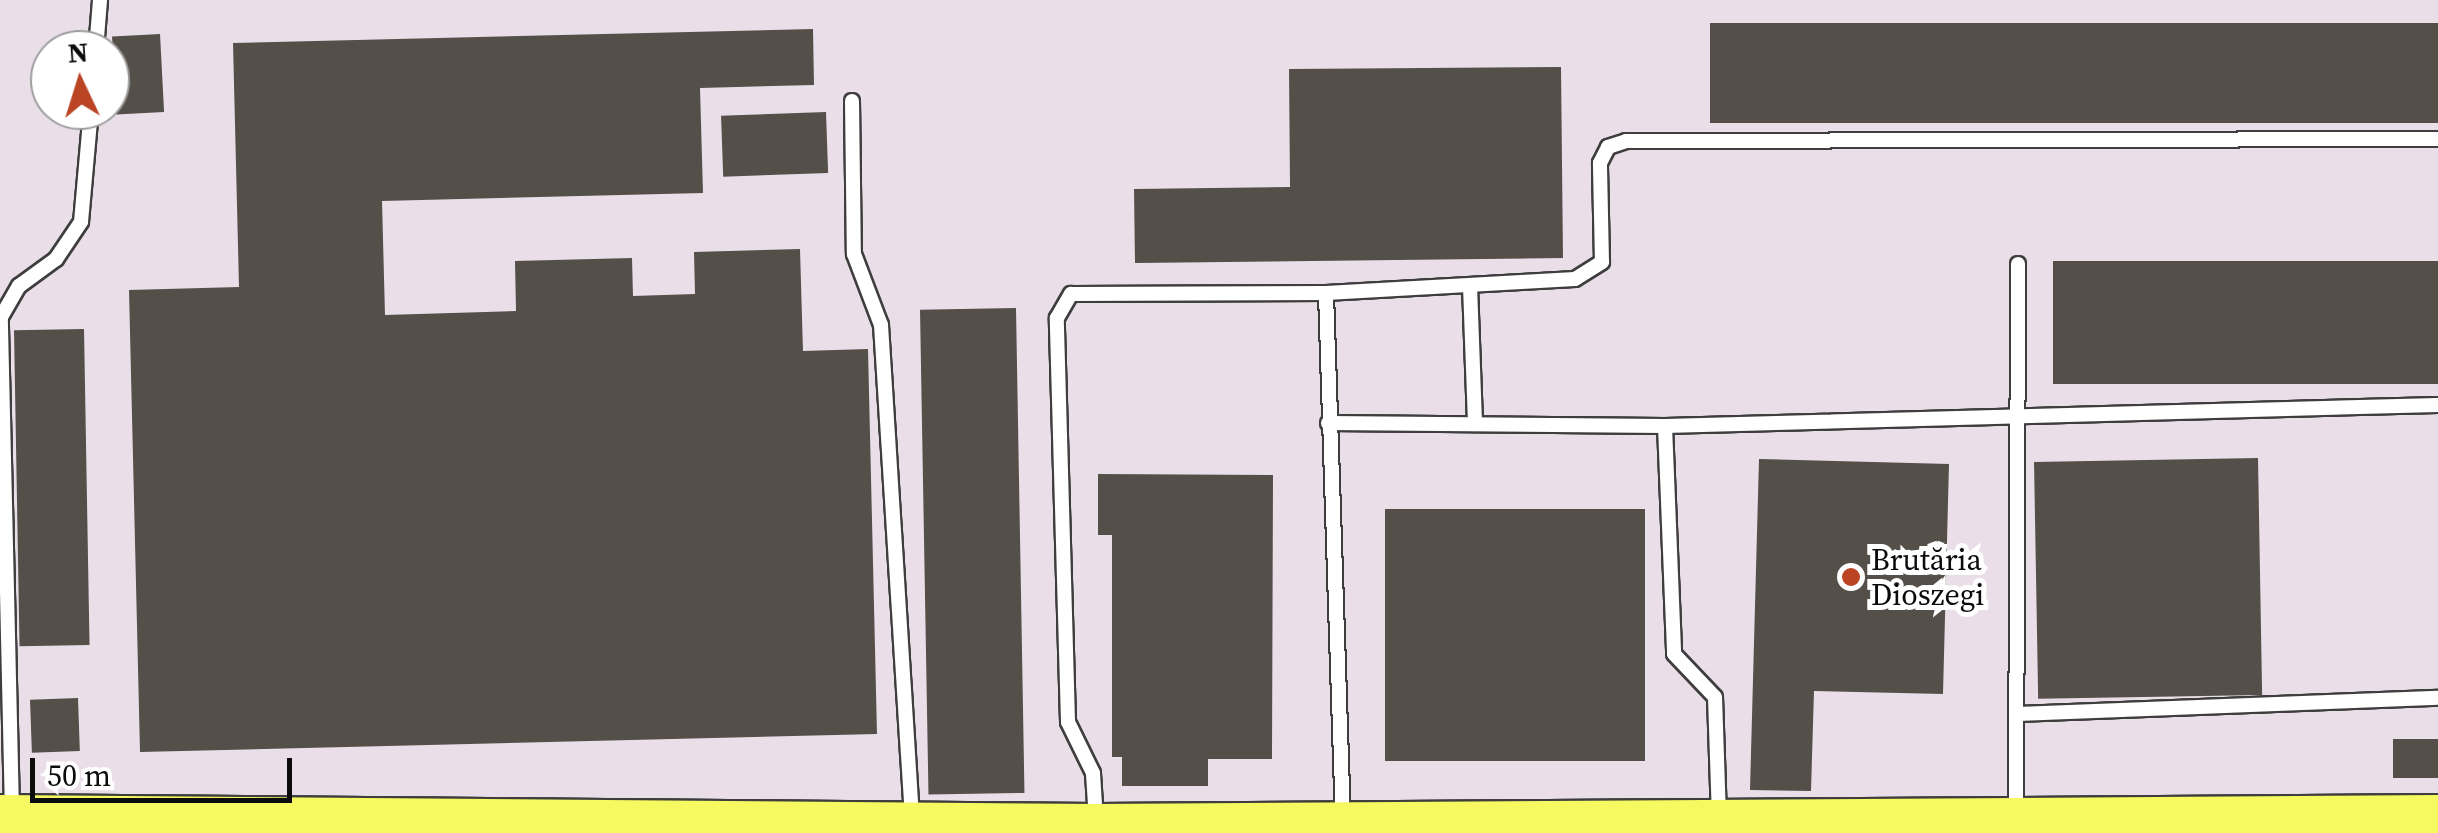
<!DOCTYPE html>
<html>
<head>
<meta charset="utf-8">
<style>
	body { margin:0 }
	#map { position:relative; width:2438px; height:833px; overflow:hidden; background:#feffe9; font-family:"Source Serif 4",serif }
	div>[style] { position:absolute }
	.industrial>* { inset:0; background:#eadfe9 }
	.building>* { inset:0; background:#544f48; transform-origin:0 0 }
	.roads { filter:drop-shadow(2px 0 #3e3e3e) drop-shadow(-2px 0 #3e3e3e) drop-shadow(0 2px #3e3e3e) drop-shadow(0 -2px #3e3e3e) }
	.service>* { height:14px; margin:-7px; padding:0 7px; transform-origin:7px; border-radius:7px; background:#fff }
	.primary>* { height:45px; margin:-22.5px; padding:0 22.5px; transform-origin:22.5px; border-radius:22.5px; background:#f6f95f }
	.dots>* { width:28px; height:28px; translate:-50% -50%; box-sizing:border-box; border:5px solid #fff; border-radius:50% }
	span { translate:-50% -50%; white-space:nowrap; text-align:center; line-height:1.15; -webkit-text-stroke:10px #fff; paint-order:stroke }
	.poi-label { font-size:30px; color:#0b0b0b }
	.left { translate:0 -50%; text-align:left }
	.north { position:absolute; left:30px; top:30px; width:100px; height:100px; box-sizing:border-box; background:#fff; border:2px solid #9d9d9d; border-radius:50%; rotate:356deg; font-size:28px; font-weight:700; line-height:40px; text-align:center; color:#0b0b0b }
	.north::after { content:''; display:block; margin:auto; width:35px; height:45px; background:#bb4424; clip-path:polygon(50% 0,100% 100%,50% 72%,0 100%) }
	.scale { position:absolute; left:30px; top:758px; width:262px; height:45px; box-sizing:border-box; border:5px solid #0b0b0b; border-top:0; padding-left:12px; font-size:30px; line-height:35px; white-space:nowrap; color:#0b0b0b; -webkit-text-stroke:8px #fff; paint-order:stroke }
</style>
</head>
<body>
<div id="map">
	<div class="industrial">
		<i style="clip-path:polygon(evenodd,0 0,2438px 0,2438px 833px,0 833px,0 0,50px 50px,110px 50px,110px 110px,50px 110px,50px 50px)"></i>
	</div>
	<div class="building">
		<i style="left:2438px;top:23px;width:100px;height:728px;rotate:90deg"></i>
		<i style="clip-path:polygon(813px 29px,814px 85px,700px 88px,703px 193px,382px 201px,385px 315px,516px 311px,515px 261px,632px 258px,633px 296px,695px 294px,694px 252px,800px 249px,803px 351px,868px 349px,877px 734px,140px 752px,129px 290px,239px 287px,233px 43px)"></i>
		<i style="left:160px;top:34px;width:78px;height:48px;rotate:87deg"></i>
		<i style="clip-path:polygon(1561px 67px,1563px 258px,1135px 263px,1134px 189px,1290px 187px,1289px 69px)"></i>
		<i style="left:826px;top:112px;width:61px;height:105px;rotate:88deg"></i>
		<i style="left:2053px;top:261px;width:385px;height:123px"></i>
		<i style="left:1016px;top:308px;width:485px;height:96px;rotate:89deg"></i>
		<i style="left:84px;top:329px;width:316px;height:70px;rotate:89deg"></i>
		<i style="left:2258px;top:458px;width:237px;height:224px;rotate:89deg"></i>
		<i style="clip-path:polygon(1759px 459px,1949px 464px,1943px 694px,1814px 691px,1811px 791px,1750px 790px)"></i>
		<i style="clip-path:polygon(1098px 474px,1273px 475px,1272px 759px,1208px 759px,1208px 786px,1122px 786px,1122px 757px,1112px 757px,1112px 535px,1098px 535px)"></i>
		<i style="left:1645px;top:509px;width:252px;height:260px;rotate:90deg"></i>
		<i style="left:78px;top:698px;width:53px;height:48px;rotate:88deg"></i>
		<i style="left:2438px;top:739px;width:39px;height:45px;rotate:90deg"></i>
	</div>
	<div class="roads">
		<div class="service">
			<i style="left:96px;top:50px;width:50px;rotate:-85.4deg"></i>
			<i style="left:852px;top:101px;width:153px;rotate:89.3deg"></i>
			<i style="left:854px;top:254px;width:76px;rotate:69.2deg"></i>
			<i style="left:881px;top:325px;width:496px;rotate:86.4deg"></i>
			<i style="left:1470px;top:286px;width:138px;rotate:87.9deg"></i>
			<i style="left:1326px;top:293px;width:528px;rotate:88.16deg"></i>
			<i style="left:1328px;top:423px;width:337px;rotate:0.5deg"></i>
			<i style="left:1665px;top:426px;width:773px;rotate:-1.56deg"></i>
			<i style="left:1665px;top:426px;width:228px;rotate:87.7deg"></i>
			<i style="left:1674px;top:654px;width:59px;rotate:46.4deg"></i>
			<i style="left:1715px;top:697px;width:121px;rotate:88.1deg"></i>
			<i style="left:2018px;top:714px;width:420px;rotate:-2.2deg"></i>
			<i style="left:12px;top:812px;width:495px;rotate:-91.3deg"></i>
			<i style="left:1px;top:317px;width:36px;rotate:-60deg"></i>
			<i style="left:19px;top:286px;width:46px;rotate:-36.1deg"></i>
			<i style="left:56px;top:259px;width:45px;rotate:-56deg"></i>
			<i style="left:81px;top:222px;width:112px;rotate:-84.9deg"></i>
			<i style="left:2016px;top:814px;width:550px;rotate:-89.79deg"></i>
			<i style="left:1096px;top:820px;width:47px;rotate:-93.7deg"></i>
			<i style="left:1093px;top:773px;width:57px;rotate:-116.1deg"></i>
			<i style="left:1068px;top:722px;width:404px;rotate:-91.6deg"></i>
			<i style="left:1057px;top:318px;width:28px;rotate:-60deg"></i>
			<i style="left:1071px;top:294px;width:255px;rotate:-0.2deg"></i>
			<i style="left:1326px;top:293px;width:249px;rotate:-3.2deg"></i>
			<i style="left:1575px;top:279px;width:32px;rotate:-32deg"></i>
			<i style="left:1602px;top:262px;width:99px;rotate:-91.2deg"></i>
			<i style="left:1600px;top:163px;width:18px;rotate:-63deg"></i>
			<i style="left:1608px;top:147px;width:19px;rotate:-18deg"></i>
			<i style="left:1626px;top:141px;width:812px;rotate:-0.14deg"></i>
		</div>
		<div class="primary">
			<i style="left:0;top:817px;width:1096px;rotate:0.47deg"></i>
			<i style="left:1096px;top:826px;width:1342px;rotate:-0.38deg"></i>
		</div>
	</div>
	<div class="dots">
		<i style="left:1851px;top:577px;background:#bb4424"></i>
	</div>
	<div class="poi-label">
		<span class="left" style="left:1871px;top:577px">Brutăria<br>Dioszegi</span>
	</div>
	<div class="north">N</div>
	<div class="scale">50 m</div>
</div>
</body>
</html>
